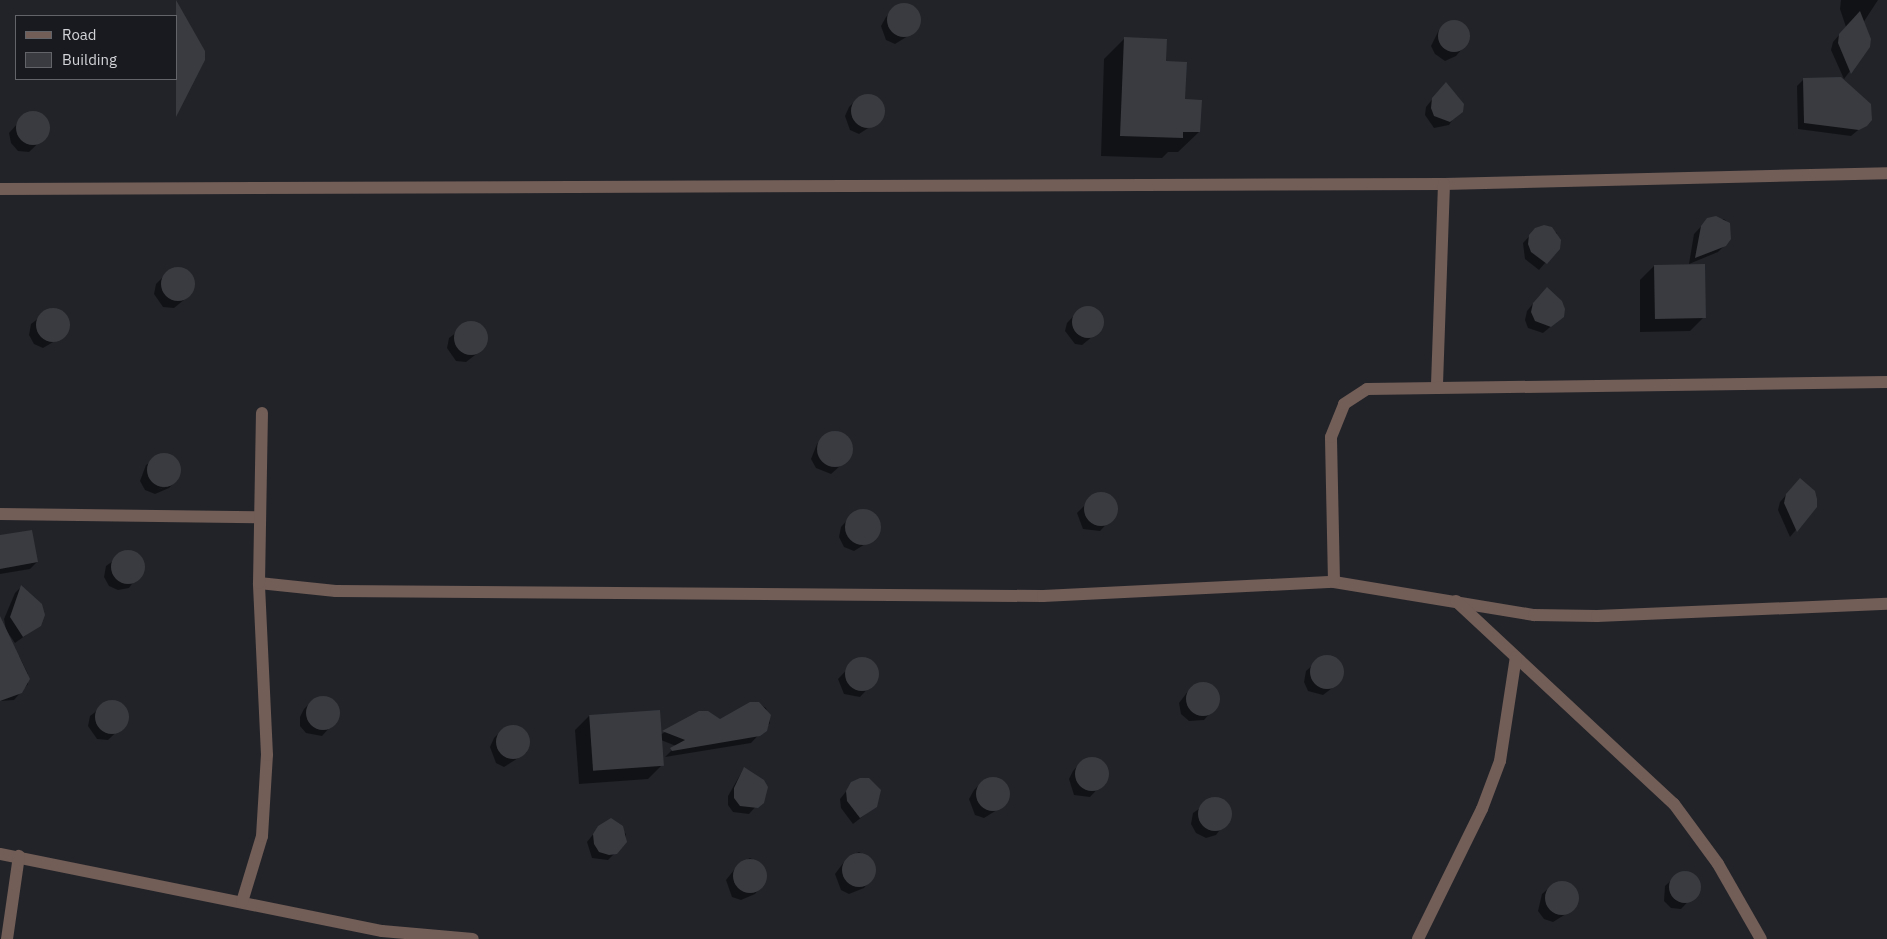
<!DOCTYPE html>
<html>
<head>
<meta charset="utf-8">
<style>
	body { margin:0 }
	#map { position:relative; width:1887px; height:939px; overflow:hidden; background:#212329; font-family:"IBM Plex Sans",sans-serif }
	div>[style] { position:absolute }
	.shadow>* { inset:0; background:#0007 }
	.building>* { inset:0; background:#393b41; transform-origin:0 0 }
	.round { border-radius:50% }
	.minor>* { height:12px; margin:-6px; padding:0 6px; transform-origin:6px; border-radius:6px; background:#725d57 }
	span { translate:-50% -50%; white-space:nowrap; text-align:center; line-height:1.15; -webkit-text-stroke:5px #181a1f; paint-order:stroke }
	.legend { position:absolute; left:15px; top:15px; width:162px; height:65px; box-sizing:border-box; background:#181a1f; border:1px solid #626469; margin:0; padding:6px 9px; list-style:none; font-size:15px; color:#d2d3d7 }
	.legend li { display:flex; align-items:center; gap:10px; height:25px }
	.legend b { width:25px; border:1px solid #626469 }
</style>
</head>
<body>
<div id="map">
	<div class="shadow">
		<i style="clip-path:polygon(1841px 0,1878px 0,1863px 23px,1868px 47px,1844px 79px,1831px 50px,1833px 42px,1846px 27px,1840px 9px)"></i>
		<i style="clip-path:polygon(908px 6px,917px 11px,919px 21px,916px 31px,895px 44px,886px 40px,881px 26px,886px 17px,893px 10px)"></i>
		<i style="clip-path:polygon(1454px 21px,1467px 28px,1468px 42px,1456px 56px,1445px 61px,1435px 54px,1431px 46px,1439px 30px)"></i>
		<i style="clip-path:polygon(1124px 39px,1165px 62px,1184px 100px,1199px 132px,1178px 152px,1168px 152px,1162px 158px,1101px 156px,1104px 59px)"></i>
		<i style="clip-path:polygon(1804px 79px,1863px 126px,1851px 136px,1798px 129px,1797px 86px)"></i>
		<i style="clip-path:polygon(1439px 91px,1463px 104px,1449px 125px,1434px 128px,1425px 115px,1426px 107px)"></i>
		<i style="clip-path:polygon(871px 96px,880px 101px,883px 111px,879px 121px,859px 134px,850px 130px,845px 116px,849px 107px,856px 100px)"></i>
		<i style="clip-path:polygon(27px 113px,37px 113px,49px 124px,48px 134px,29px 152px,18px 151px,11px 143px,9px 133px)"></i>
		<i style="clip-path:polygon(1708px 219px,1724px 219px,1729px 224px,1725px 245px,1718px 252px,1689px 264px,1694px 234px)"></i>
		<i style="clip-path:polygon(1544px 226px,1557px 233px,1558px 248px,1539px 270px,1525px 259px,1523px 243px,1536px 229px)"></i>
		<i style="clip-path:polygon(1654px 266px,1704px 317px,1690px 331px,1640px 332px,1640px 280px)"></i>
		<i style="clip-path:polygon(171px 269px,187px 271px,193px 280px,190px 295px,174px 308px,163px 307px,154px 294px,156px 284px)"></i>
		<i style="clip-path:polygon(1540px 295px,1555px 323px,1543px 333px,1528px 328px,1525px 320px,1527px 311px)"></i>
		<i style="clip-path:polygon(52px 308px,62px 312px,68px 320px,65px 335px,43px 348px,34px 344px,29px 335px,31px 324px)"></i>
		<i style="clip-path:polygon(1096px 308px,1101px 313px,1103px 328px,1082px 345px,1075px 344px,1065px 331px,1067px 323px,1080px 309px)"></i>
		<i style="clip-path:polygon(470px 322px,480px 325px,486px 334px,483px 349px,466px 362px,456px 361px,447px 348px,449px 338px)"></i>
		<i style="clip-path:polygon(840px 433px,849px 439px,851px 449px,848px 459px,831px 474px,816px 468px,811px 459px,817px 444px,824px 437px)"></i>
		<i style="clip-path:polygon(163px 454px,178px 461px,180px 471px,173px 484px,156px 490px,172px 485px,169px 488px,155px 494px,145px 490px,140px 481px,146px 465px)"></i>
		<i style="clip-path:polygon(1793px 487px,1815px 507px,1790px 537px,1778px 510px,1780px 502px)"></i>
		<i style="clip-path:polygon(1097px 493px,1106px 493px,1117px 505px,1117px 513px,1100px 531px,1083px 529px,1077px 513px)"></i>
		<i style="clip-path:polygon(856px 510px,872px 514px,878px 523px,875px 538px,854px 551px,844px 547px,839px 537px,841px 527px)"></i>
		<i style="clip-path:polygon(0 537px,37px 562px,30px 569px,0 574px)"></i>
		<i style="clip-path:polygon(127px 551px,137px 553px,144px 567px,129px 588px,118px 590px,109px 586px,104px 577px,106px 566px)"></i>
		<i style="clip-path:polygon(21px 587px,40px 625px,15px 643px,6px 630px,4px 619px,15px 593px)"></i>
		<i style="clip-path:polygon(19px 656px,28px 674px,28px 684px,14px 700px,0 701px,0 668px)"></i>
		<i style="clip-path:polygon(1322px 657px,1332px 657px,1343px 667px,1340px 682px,1323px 695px,1308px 691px,1304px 682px,1306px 671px)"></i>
		<i style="clip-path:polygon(858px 658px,874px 663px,878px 678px,860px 697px,844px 694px,838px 679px)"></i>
		<i style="clip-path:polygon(1208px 683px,1219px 694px,1218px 704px,1204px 720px,1189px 721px,1181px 714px,1179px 703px,1192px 686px)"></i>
		<i style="clip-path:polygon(328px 697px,336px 702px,339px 717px,322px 736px,306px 733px,300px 726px,300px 717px,304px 709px,311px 702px)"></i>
		<i style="clip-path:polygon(111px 700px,121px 703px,128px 712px,127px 722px,108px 740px,97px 739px,88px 726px,90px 716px)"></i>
		<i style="clip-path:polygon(759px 704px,766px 708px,770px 723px,751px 743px,665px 757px,676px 746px,661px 740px,662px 765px,648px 779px,579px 784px,575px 730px,589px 716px,660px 735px,699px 712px,720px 721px)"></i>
		<i style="clip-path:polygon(518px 727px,525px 732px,529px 746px,526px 753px,504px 767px,496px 763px,490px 747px,494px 738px,501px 731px)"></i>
		<i style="clip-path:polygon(1097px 759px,1104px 763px,1108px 778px,1090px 797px,1074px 795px,1069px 779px,1073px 771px,1080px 763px)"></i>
		<i style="clip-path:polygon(744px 768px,763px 781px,766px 795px,749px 814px,733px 812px,728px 805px,728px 796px)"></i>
		<i style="clip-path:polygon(997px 779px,1005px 783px,1008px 798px,1005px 805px,984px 818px,975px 815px,969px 799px,974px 790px,981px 783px)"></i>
		<i style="clip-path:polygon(852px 784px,876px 806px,853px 824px,841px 808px,840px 799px)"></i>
		<i style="clip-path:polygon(1215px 798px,1225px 801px,1231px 815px,1216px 835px,1206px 838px,1196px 833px,1191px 824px,1193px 813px)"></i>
		<i style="clip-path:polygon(610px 819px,626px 834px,626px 842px,608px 860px,592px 858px,587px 842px,599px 827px)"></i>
		<i style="clip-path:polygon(859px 852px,871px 859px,875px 874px,864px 888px,849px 894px,841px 890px,835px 874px,847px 858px)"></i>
		<i style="clip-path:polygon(750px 858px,762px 865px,766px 880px,755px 894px,741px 900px,732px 897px,726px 880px,738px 865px)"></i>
		<i style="clip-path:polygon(1679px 873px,1693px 874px,1701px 888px,1681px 909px,1671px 908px,1664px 901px,1665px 886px)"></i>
		<i style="clip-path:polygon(1567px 883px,1574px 887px,1577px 902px,1574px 909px,1553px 922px,1544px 919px,1538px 911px,1542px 894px,1550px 887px)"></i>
	</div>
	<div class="building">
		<i style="clip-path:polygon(176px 0,205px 51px,205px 60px,176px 117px)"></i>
		<i class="round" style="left:887px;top:3px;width:34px;height:34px"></i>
		<i style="clip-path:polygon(1860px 11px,1871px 39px,1870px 47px,1851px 74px,1838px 43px,1839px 34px)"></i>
		<i class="round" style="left:1438px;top:20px;width:32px;height:32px"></i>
		<i style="clip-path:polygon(1124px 37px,1167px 39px,1166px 61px,1187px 62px,1185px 99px,1202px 100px,1200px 132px,1183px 132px,1183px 138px,1120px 136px)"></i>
		<i style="clip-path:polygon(1841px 77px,1871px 104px,1872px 120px,1867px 126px,1859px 130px,1804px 123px,1803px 78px)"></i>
		<i style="clip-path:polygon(1446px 82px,1464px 104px,1463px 112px,1450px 122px,1434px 116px,1431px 108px,1432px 98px)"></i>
		<i class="round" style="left:851px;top:94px;width:34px;height:34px"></i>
		<i class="round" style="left:16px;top:111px;width:34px;height:34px"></i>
		<i style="clip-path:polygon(1716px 216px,1730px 223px,1731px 239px,1726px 246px,1695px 258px,1701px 226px,1707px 218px)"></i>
		<i style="clip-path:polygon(1544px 225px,1552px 227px,1561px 240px,1560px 249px,1547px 264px,1531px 252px,1528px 244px,1529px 235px,1535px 228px)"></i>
		<i style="left:1705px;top:264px;width:54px;height:51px;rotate:89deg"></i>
		<i class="round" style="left:161px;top:267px;width:34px;height:34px"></i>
		<i style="clip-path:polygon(1547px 287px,1562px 301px,1565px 309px,1564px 317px,1551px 327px,1535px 321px,1531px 312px,1533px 303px)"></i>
		<i class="round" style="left:1072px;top:306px;width:32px;height:32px"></i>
		<i class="round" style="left:36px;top:308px;width:34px;height:34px"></i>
		<i class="round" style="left:454px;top:321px;width:34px;height:34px"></i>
		<i class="round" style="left:817px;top:431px;width:36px;height:36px"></i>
		<i class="round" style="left:147px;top:453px;width:34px;height:34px"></i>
		<i style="clip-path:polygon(1800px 478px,1815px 491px,1817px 499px,1817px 507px,1797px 532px,1784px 503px,1786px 494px)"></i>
		<i class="round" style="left:1084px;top:492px;width:34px;height:34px"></i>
		<i class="round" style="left:845px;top:509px;width:36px;height:36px"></i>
		<i style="clip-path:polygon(32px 530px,38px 562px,0 569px,0 535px)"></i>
		<i class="round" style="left:111px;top:550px;width:34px;height:34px"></i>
		<i style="clip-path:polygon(21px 585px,42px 604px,45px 615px,41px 626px,23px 637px,10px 617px)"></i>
		<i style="clip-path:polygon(0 616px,30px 679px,22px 693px,0 701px)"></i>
		<i class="round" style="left:1310px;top:655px;width:34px;height:34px"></i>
		<i class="round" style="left:845px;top:657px;width:34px;height:34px"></i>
		<i class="round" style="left:1186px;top:682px;width:34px;height:34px"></i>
		<i class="round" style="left:306px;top:696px;width:34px;height:34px"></i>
		<i class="round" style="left:95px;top:700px;width:34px;height:34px"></i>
		<i style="clip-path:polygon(750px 702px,759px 702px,771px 715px,767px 731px,760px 736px,672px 751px,670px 748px,685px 740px,662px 731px,699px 711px,708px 711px,720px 719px)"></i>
		<i style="left:660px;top:710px;width:56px;height:71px;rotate:86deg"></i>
		<i class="round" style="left:496px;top:725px;width:34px;height:34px"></i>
		<i class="round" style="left:1075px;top:757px;width:34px;height:34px"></i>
		<i style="clip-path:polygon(744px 767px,764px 780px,768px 787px,764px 803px,758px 808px,740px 806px,734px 798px,734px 788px)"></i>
		<i class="round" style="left:976px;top:777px;width:34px;height:34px"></i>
		<i style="clip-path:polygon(860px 778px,869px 778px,881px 790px,877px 807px,860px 818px,847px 801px,846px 791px,851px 782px)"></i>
		<i class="round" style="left:1198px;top:797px;width:34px;height:34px"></i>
		<i style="clip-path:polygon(611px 818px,623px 826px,627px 842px,617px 854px,609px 855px,599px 852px,594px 844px,593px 834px,598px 826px)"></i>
		<i class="round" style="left:842px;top:853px;width:34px;height:34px"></i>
		<i class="round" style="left:733px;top:859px;width:34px;height:34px"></i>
		<i class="round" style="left:1669px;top:871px;width:32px;height:32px"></i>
		<i class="round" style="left:1545px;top:881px;width:34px;height:34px"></i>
	</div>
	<div class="minor">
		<i style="left:1444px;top:184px;width:443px;rotate:-1.4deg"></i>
		<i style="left:0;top:189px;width:1444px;rotate:-0.2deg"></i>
		<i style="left:1444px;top:184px;width:202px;rotate:92deg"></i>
		<i style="left:0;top:514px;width:259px;rotate:0.7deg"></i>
		<i style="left:1334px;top:582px;width:203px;rotate:9.4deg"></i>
		<i style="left:1534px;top:615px;width:63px;rotate:0.9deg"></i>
		<i style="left:1597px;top:616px;width:290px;rotate:-2.4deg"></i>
		<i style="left:259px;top:583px;width:77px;rotate:5.9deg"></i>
		<i style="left:336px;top:591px;width:707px;rotate:0.41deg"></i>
		<i style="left:1043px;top:596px;width:291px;rotate:-2.8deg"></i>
		<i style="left:1334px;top:582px;width:145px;rotate:-91.2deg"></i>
		<i style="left:1331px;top:437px;width:35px;rotate:-68deg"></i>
		<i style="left:1344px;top:404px;width:27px;rotate:-33deg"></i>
		<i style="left:1367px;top:389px;width:520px;rotate:-0.77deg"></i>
		<i style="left:1456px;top:601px;width:298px;rotate:43deg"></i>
		<i style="left:1674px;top:804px;width:74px;rotate:53.7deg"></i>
		<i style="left:1718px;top:864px;width:86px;rotate:60.2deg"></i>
		<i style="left:0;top:854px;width:390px;rotate:11.4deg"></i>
		<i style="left:382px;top:931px;width:91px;rotate:5deg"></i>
		<i style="left:242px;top:902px;width:69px;rotate:-73.1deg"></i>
		<i style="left:262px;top:836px;width:81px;rotate:-86.5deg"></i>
		<i style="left:267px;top:755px;width:172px;rotate:-92.7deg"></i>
		<i style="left:259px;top:583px;width:170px;rotate:-89deg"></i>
		<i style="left:7px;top:939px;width:84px;rotate:-81.8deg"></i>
		<i style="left:1418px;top:939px;width:145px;rotate:-63.8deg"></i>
		<i style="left:1482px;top:809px;width:51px;rotate:-69.4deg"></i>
		<i style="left:1500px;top:761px;width:105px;rotate:-81.3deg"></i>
	</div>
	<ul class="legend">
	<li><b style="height:6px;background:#725d57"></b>Road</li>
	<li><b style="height:14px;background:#393b41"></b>Building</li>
	</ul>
</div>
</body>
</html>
